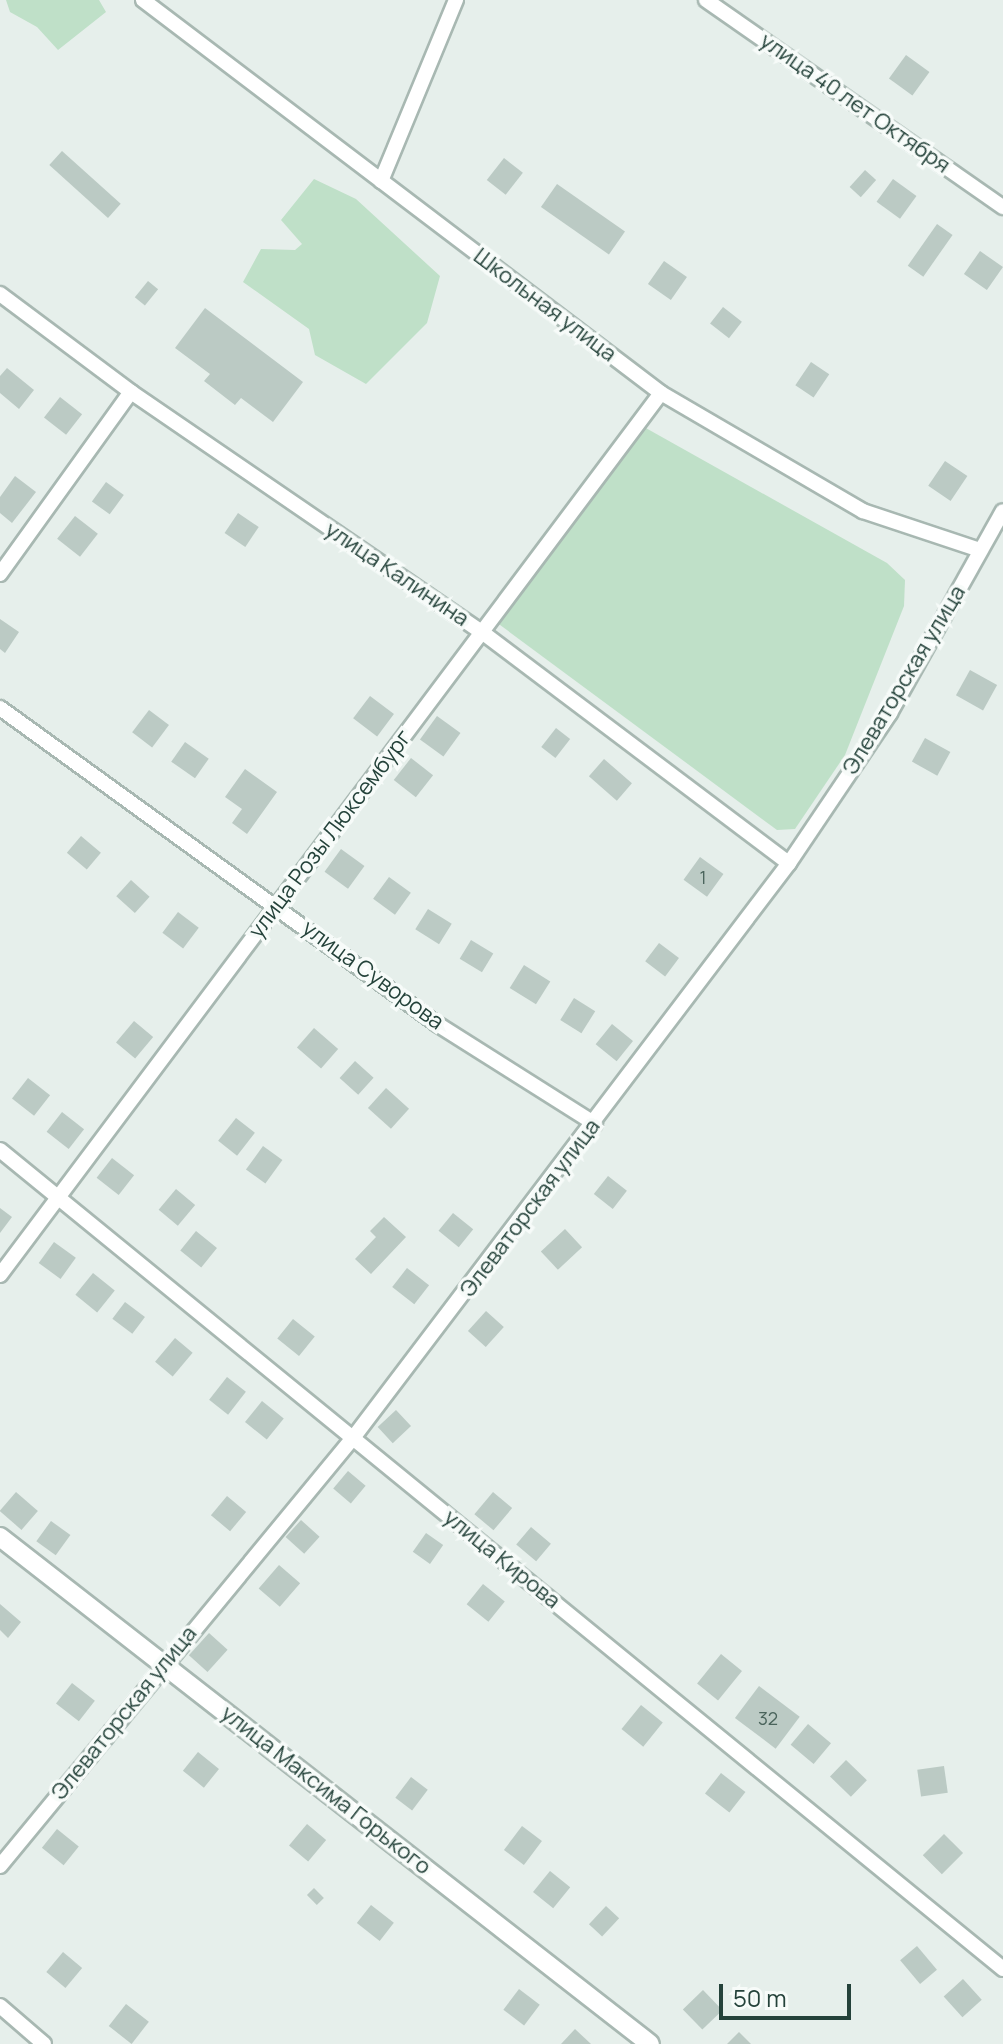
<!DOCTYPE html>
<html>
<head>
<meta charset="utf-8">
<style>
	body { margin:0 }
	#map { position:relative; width:1003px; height:2044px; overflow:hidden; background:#e6efeb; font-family:Manrope,sans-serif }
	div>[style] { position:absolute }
	.green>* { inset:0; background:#bfe0c8 }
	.building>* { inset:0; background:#bbcac4; transform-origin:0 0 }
	.roads { filter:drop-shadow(2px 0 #a8b8b2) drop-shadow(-2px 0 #a8b8b2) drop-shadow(0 2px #a8b8b2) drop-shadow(0 -2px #a8b8b2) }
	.minor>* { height:14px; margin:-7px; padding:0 7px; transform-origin:7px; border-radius:7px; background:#fff }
	.tertiary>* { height:18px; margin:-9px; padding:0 9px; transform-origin:9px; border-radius:9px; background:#fff }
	span { translate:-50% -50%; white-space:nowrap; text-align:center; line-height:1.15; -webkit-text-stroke:7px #f7fbf9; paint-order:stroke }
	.number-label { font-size:18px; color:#4a645c }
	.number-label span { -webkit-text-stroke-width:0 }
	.street-label { font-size:22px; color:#24423a }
	.scale { position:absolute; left:719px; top:1984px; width:132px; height:36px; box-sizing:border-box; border:4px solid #24423a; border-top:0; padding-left:10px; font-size:24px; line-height:28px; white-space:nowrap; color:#24423a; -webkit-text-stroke:6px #f7fbf9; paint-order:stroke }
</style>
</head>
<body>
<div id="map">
	<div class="green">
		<i style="clip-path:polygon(6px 0,99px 0,106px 12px,58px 50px,37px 27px,10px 12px)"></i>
		<i style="clip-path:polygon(314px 179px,356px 199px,440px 276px,427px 323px,366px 384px,315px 355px,309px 329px,243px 282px,261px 249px,295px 250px,302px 244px,281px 220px)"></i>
		<i style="clip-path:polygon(644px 427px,887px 563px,905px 580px,904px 606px,845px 755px,795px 829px,777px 830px,496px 622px)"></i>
	</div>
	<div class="building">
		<i style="left:906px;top:55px;width:29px;height:29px;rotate:36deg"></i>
		<i style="left:62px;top:151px;width:79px;height:19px;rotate:42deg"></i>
		<i style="left:504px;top:158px;width:24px;height:28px;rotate:38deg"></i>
		<i style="left:865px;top:170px;width:15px;height:23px;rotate:42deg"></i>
		<i style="left:893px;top:179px;width:29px;height:28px;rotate:36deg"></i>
		<i style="left:557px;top:184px;width:83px;height:28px;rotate:35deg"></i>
		<i style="left:937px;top:224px;width:19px;height:51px;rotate:35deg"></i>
		<i style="left:980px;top:251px;width:28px;height:28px;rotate:35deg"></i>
		<i style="left:664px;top:261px;width:28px;height:28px;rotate:35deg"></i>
		<i style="left:148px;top:281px;width:13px;height:21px;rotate:39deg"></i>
		<i style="left:723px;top:307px;width:24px;height:21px;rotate:38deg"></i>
		<i style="clip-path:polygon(205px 308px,303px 382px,273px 422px,241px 398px,235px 405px,204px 381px,210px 374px,175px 348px)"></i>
		<i style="left:811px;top:362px;width:22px;height:28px;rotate:34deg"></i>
		<i style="clip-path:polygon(7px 368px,34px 390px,19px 409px,0 393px,0 376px)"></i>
		<i style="left:60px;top:397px;width:28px;height:26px;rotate:38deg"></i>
		<i style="left:945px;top:461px;width:27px;height:30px;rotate:34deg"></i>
		<i style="clip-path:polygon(15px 476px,36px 492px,12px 523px,0 513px,0 497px)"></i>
		<i style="left:106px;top:482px;width:22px;height:24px;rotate:36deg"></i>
		<i style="left:238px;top:513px;width:25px;height:24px;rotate:34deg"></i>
		<i style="left:75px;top:516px;width:29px;height:29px;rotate:38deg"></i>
		<i style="clip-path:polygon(0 619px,19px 632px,5px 653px,0 649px)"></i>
		<i style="left:970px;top:670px;width:31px;height:29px;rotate:29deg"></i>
		<i style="left:370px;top:696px;width:30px;height:28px;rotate:37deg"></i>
		<i style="left:149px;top:710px;width:25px;height:28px;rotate:37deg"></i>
		<i style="left:437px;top:716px;width:29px;height:29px;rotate:36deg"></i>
		<i style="left:556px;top:728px;width:18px;height:24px;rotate:38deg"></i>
		<i style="left:925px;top:738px;width:29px;height:27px;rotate:29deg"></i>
		<i style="left:185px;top:742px;width:29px;height:24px;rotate:35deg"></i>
		<i style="left:411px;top:758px;width:28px;height:28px;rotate:38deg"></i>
		<i style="left:604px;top:759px;width:37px;height:23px;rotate:41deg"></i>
		<i style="clip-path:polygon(245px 769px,277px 792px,247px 834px,232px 823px,242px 809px,225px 797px)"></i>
		<i style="left:81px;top:836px;width:26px;height:22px;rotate:40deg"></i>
		<i style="left:341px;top:849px;width:29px;height:28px;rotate:36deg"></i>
		<i style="left:700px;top:857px;width:29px;height:28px;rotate:36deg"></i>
		<i style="left:389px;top:877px;width:27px;height:27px;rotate:36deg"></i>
		<i style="left:131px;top:880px;width:25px;height:22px;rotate:42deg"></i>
		<i style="left:428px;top:909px;width:28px;height:24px;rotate:32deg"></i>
		<i style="left:178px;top:912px;width:26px;height:26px;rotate:37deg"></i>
		<i style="left:471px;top:940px;width:26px;height:22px;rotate:31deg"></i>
		<i style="left:659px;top:943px;width:25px;height:23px;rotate:37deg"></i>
		<i style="left:524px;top:965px;width:31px;height:27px;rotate:32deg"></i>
		<i style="left:574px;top:998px;width:25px;height:26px;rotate:32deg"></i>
		<i style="left:134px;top:1021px;width:25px;height:28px;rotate:40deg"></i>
		<i style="left:612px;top:1024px;width:27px;height:26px;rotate:39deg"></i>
		<i style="left:314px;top:1028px;width:32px;height:26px;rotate:41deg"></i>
		<i style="left:355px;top:1061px;width:25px;height:23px;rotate:42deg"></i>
		<i style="left:28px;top:1078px;width:28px;height:26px;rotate:38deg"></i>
		<i style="left:386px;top:1088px;width:31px;height:27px;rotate:42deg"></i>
		<i style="left:62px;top:1112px;width:28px;height:25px;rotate:38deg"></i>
		<i style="left:236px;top:1118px;width:24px;height:29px;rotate:38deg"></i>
		<i style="left:263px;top:1146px;width:24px;height:29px;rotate:36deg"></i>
		<i style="left:112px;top:1158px;width:28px;height:25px;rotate:38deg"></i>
		<i style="left:608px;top:1176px;width:24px;height:23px;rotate:38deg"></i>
		<i style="left:176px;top:1189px;width:25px;height:27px;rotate:40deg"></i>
		<i style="clip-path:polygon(0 1208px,12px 1217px,0 1233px)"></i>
		<i style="left:453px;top:1213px;width:26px;height:23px;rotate:39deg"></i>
		<i style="clip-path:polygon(384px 1217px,406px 1237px,371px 1274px,355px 1259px,376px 1237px,370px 1231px)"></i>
		<i style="left:565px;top:1229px;width:25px;height:33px;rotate:47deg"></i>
		<i style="left:196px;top:1231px;width:27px;height:25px;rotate:39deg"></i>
		<i style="left:54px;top:1242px;width:27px;height:26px;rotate:36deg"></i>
		<i style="left:407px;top:1268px;width:28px;height:24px;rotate:38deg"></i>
		<i style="left:93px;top:1273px;width:28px;height:28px;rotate:39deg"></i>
		<i style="left:125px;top:1302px;width:25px;height:21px;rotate:37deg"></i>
		<i style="left:486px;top:1311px;width:24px;height:27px;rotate:42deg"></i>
		<i style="left:293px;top:1319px;width:28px;height:25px;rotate:39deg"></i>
		<i style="left:175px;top:1338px;width:23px;height:31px;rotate:40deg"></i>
		<i style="left:227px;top:1377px;width:24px;height:29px;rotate:38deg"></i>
		<i style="left:262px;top:1401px;width:28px;height:27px;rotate:39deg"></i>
		<i style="left:396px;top:1410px;width:22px;height:25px;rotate:47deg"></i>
		<i style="left:348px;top:1471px;width:23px;height:23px;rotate:40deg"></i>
		<i style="left:16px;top:1492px;width:29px;height:25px;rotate:41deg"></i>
		<i style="left:493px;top:1492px;width:25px;height:29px;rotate:40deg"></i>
		<i style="left:227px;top:1496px;width:25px;height:25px;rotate:40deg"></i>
		<i style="left:301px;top:1520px;width:25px;height:23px;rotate:42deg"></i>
		<i style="left:51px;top:1521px;width:24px;height:25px;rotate:36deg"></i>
		<i style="left:531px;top:1527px;width:26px;height:23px;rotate:40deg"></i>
		<i style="left:426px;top:1533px;width:21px;height:23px;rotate:35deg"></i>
		<i style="left:279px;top:1565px;width:28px;height:31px;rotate:41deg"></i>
		<i style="left:483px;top:1584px;width:28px;height:26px;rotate:39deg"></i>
		<i style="clip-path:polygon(0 1604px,21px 1622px,8px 1638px,0 1630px)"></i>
		<i style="left:209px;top:1633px;width:25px;height:30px;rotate:42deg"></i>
		<i style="left:721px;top:1654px;width:27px;height:38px;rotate:39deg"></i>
		<i style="left:72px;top:1683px;width:29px;height:26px;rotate:38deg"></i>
		<i style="left:759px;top:1686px;width:51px;height:40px;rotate:37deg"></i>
		<i style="left:641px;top:1705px;width:28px;height:31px;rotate:39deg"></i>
		<i style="left:808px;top:1724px;width:30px;height:27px;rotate:40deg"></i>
		<i style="left:198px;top:1752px;width:27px;height:24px;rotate:39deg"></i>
		<i style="left:846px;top:1760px;width:29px;height:23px;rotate:44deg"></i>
		<i style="left:944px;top:1766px;width:27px;height:27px;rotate:82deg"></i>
		<i style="left:721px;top:1773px;width:31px;height:26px;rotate:38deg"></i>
		<i style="left:411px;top:1777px;width:21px;height:26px;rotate:37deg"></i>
		<i style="left:307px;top:1824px;width:25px;height:28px;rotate:40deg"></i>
		<i style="left:522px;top:1826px;width:25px;height:30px;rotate:37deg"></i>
		<i style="left:57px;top:1829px;width:28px;height:24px;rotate:39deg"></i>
		<i style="left:944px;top:1834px;width:27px;height:30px;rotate:45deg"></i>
		<i style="left:550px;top:1871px;width:26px;height:27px;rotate:39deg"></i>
		<i style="left:314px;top:1888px;width:14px;height:10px;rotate:45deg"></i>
		<i style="left:371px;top:1905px;width:29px;height:23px;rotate:38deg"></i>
		<i style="left:606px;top:1906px;width:18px;height:25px;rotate:43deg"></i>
		<i style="left:917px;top:1946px;width:31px;height:22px;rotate:50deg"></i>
		<i style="left:63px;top:1952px;width:25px;height:26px;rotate:40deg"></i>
		<i style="left:963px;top:1979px;width:28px;height:26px;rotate:48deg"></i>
		<i style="left:519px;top:1989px;width:26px;height:26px;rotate:37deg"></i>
		<i style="left:703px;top:1990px;width:28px;height:28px;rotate:46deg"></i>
		<i style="left:126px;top:2004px;width:29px;height:28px;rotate:38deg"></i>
		<i style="clip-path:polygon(575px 2029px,591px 2044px,561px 2044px)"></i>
		<i style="clip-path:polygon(739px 2032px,751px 2044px,727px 2044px)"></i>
	</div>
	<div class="roads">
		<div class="minor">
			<i style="left:143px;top:0;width:650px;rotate:37.19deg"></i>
			<i style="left:661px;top:393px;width:234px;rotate:30.3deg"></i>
			<i style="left:863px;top:511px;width:123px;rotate:18.4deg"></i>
			<i style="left:706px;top:0;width:362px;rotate:34.9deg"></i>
			<i style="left:381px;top:181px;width:196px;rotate:-67.5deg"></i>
			<i style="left:0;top:294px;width:164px;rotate:36.8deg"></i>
			<i style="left:131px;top:392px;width:425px;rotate:34.4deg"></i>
			<i style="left:482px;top:632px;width:384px;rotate:37deg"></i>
			<i style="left:0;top:574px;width:224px;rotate:-54.3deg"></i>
			<i style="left:0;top:708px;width:539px;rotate:35.87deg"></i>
			<i style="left:437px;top:1024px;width:187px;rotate:32.3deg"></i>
			<i style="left:0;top:1150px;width:1295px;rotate:39.23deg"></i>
			<i style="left:0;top:1275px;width:1102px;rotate:-53.15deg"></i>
			<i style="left:0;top:1866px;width:555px;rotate:-50.49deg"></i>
			<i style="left:353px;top:1438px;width:722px;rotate:-52.83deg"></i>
			<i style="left:789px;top:863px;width:181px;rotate:-56deg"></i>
			<i style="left:890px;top:713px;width:231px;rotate:-60.8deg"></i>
			<i style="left:0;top:2006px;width:58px;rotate:40.8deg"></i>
		</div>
		<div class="tertiary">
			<i style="left:0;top:1537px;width:824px;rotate:37.95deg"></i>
		</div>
	</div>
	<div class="number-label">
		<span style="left:703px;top:877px">1</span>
		<span style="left:768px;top:1718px">32</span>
	</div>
	<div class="street-label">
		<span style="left:855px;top:103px;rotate:35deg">улица 40 лет Октября</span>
		<span style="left:545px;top:305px;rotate:37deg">Школьная улица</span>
		<span style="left:397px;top:574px;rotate:34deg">улица Калинина</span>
		<span style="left:904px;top:680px;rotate:-59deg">Элеваторская улица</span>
		<span style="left:330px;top:834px;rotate:-53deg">улица Розы Люксембург</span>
		<span style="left:373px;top:975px;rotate:36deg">улица Суворова</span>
		<span style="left:530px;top:1208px;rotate:-53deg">Элеваторская улица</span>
		<span style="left:502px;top:1559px;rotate:39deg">улица Кирова</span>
		<span style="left:124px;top:1713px;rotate:-51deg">Элеваторская улица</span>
		<span style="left:326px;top:1790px;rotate:38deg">улица Максима Горького</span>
	</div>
	<div class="scale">50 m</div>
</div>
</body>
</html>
